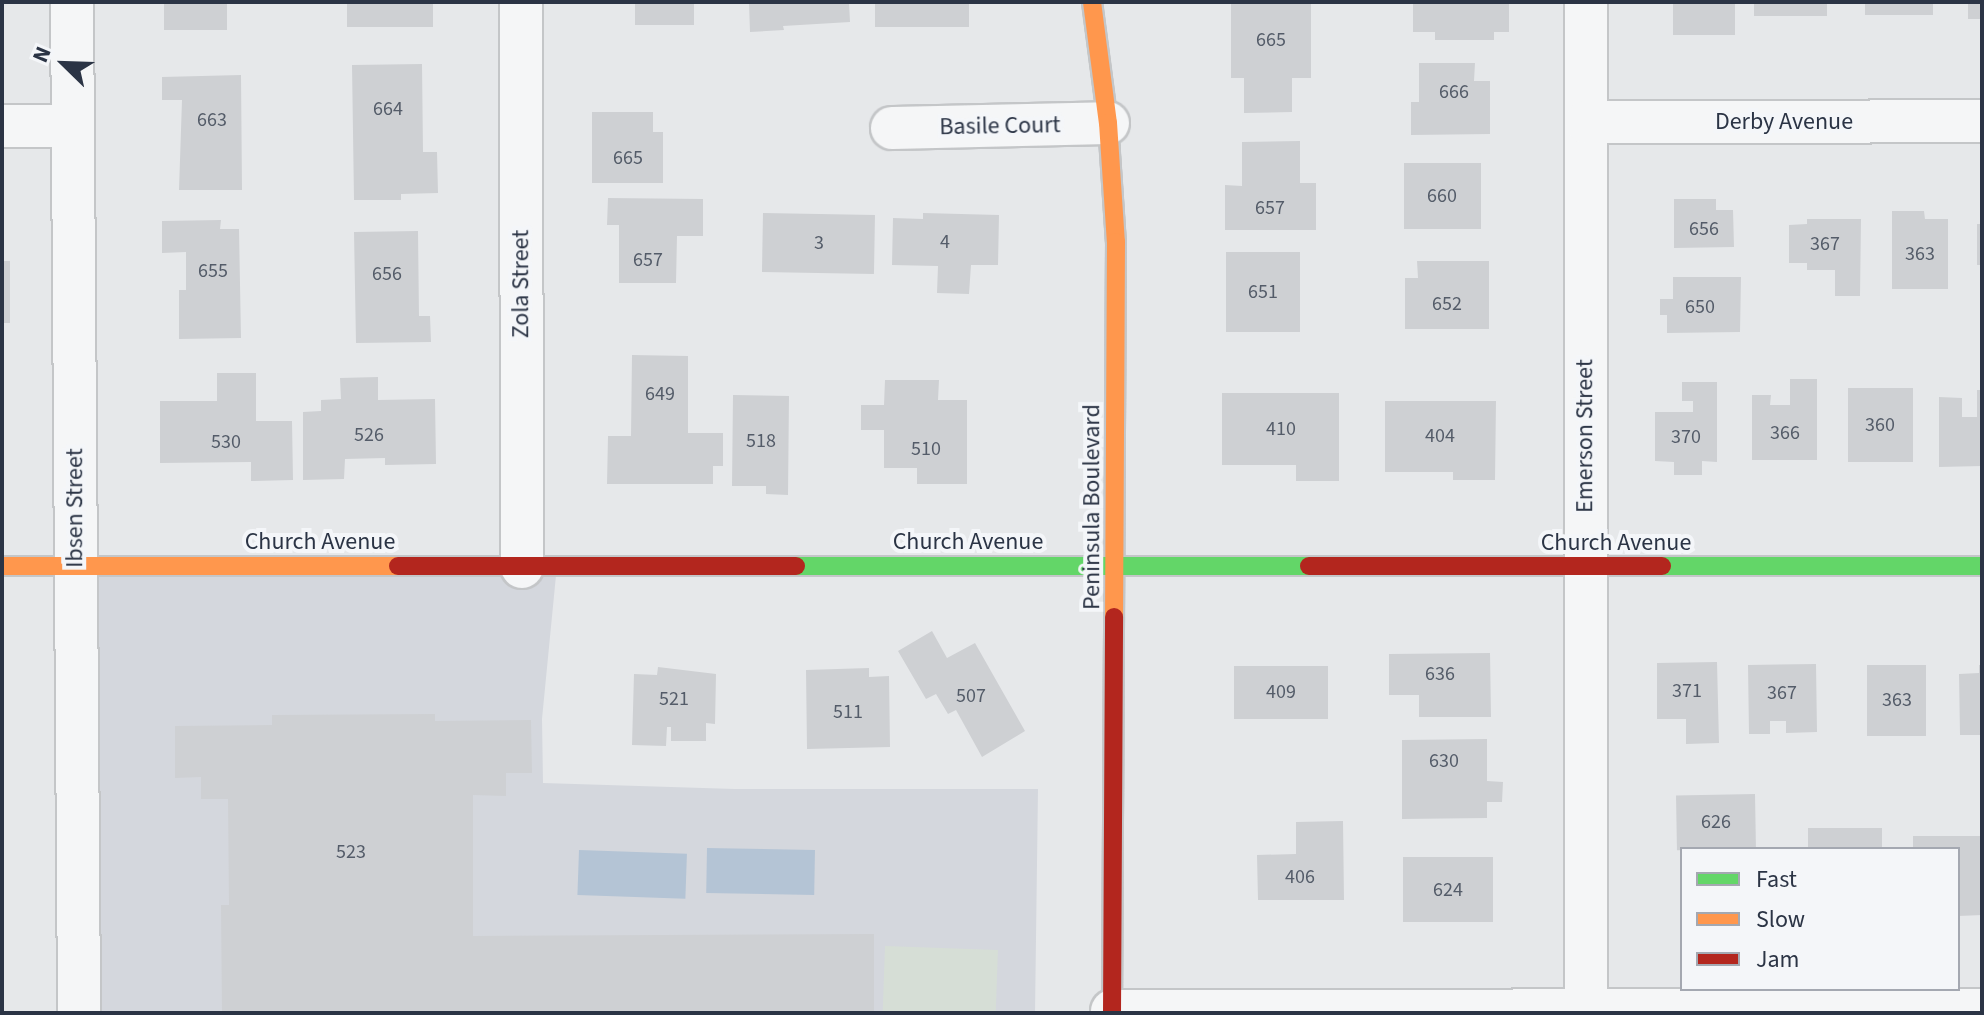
<!DOCTYPE html>
<html>
<head>
<meta charset="utf-8">
<style>
	body { margin:0 }
	#map { position:relative; width:1984px; height:1015px; overflow:hidden; background:#e6e8ea; font-family:"Source Sans 3",sans-serif }
	div>[style] { position:absolute }
	.built>* { inset:0; background:#d4d7dd }
	.green>* { inset:0; background:#d6ded6; transform-origin:0 0 }
	.water>* { inset:0; background:#b4c4d5; transform-origin:0 0 }
	.building>* { inset:0; background:#ced0d3; transform-origin:0 0 }
	.roads { filter:drop-shadow(2px 0 #c4c6c8) drop-shadow(-2px 0 #c4c6c8) drop-shadow(0 2px #c4c6c8) drop-shadow(0 -2px #c4c6c8) }
	.street>* { height:42px; margin:-21px; padding:0 21px; transform-origin:21px; border-radius:21px; background:#f5f6f7 }
	.fast>* { height:18px; margin:-9px; padding:0 9px; transform-origin:9px; border-radius:9px; background:#63d668 }
	.slow>* { height:18px; margin:-9px; padding:0 9px; transform-origin:9px; border-radius:9px; background:#ff974d }
	.jam>* { height:18px; margin:-9px; padding:0 9px; transform-origin:9px; border-radius:9px; background:#b3261e }
	span { translate:-50% -50%; white-space:nowrap; text-align:center; line-height:1.15; -webkit-text-stroke:8px #f4f6f9; paint-order:stroke }
	.number-label { font-size:20px; color:#545c69 }
	.number-label span { -webkit-text-stroke-width:0 }
	.street-label { font-size:24px; color:#2b3445 }
	.frame { position:absolute; inset:0; border:4px solid #2b3445; pointer-events:none }
	.legend { position:absolute; left:1680px; top:847px; width:280px; height:144px; box-sizing:border-box; background:#f4f6f9; border:2px solid #a4a8b1; margin:0; padding:10px 14px; list-style:none; font-size:24px; color:#2b3445 }
	.legend li { display:flex; align-items:center; gap:16px; height:40px }
	.legend b { width:40px; border:2px solid #a4a8b1 }
	.north { position:absolute; left:24px; top:24px; width:80px; height:80px; -webkit-text-stroke:6px #f4f6f9; paint-order:stroke; rotate:293deg; font-size:22px; font-weight:700; line-height:32px; text-align:center; color:#2b3445 }
	.north::after { content:''; display:block; margin:auto; width:28px; height:36px; background:#2b3445; clip-path:polygon(50% 0,100% 100%,50% 72%,0 100%) }
</style>
</head>
<body>
<div id="map">
	<div class="built">
		<i style="clip-path:polygon(557px 565px,542px 719px,543px 783px,735px 789px,1038px 789px,1035px 1013px,95px 1013px,90px 566px)"></i>
	</div>
	<div class="green">
		<i style="left:885px;top:946px;width:113px;height:67px;rotate:2deg"></i>
	</div>
	<div class="water">
		<i style="left:707px;top:848px;width:108px;height:45px;rotate:1deg"></i>
		<i style="left:579px;top:850px;width:108px;height:45px;rotate:2deg"></i>
	</div>
	<div class="building">
		<i style="left:164px;top:2px;width:63px;height:28px"></i>
		<i style="left:347px;top:2px;width:86px;height:25px"></i>
		<i style="left:635px;top:2px;width:59px;height:23px"></i>
		<i style="clip-path:polygon(749px 2px,849px 2px,850px 22px,783px 26px,784px 30px,750px 32px)"></i>
		<i style="left:875px;top:2px;width:94px;height:25px"></i>
		<i style="clip-path:polygon(1231px 2px,1311px 2px,1311px 78px,1292px 78px,1292px 112px,1244px 113px,1244px 78px,1231px 78px)"></i>
		<i style="clip-path:polygon(1413px 2px,1509px 2px,1509px 32px,1494px 32px,1494px 40px,1435px 40px,1435px 32px,1413px 32px)"></i>
		<i style="left:1673px;top:2px;width:62px;height:33px"></i>
		<i style="left:1754px;top:2px;width:73px;height:14px"></i>
		<i style="left:1865px;top:2px;width:68px;height:13px"></i>
		<i style="left:1968px;top:2px;width:14px;height:17px"></i>
		<i style="clip-path:polygon(1419px 63px,1475px 63px,1474px 81px,1490px 81px,1490px 134px,1411px 135px,1411px 102px,1419px 102px)"></i>
		<i style="clip-path:polygon(422px 64px,423px 152px,437px 152px,438px 193px,401px 194px,401px 200px,354px 200px,352px 65px)"></i>
		<i style="clip-path:polygon(241px 75px,242px 190px,179px 190px,182px 100px,162px 100px,162px 77px)"></i>
		<i style="clip-path:polygon(592px 112px,653px 112px,653px 132px,663px 132px,663px 183px,592px 183px)"></i>
		<i style="clip-path:polygon(1300px 141px,1300px 183px,1316px 183px,1316px 230px,1225px 230px,1225px 185px,1242px 186px,1242px 142px)"></i>
		<i style="left:1404px;top:163px;width:77px;height:66px"></i>
		<i style="clip-path:polygon(608px 198px,703px 199px,703px 236px,677px 236px,676px 283px,619px 283px,619px 225px,607px 225px)"></i>
		<i style="clip-path:polygon(1674px 199px,1716px 199px,1716px 210px,1733px 210px,1734px 247px,1674px 248px)"></i>
		<i style="clip-path:polygon(1892px 211px,1924px 211px,1925px 219px,1948px 219px,1948px 289px,1892px 289px)"></i>
		<i style="left:763px;top:213px;width:112px;height:59px;rotate:1deg"></i>
		<i style="clip-path:polygon(923px 213px,999px 215px,998px 265px,971px 265px,969px 294px,937px 293px,938px 266px,892px 265px,893px 218px,923px 219px)"></i>
		<i style="clip-path:polygon(1807px 219px,1861px 219px,1860px 296px,1835px 296px,1835px 270px,1807px 270px,1807px 263px,1789px 263px,1789px 225px,1807px 224px)"></i>
		<i style="clip-path:polygon(221px 220px,220px 229px,239px 229px,241px 338px,179px 339px,179px 290px,186px 290px,186px 252px,162px 253px,162px 221px)"></i>
		<i style="left:1977px;top:224px;width:5px;height:41px"></i>
		<i style="clip-path:polygon(418px 231px,419px 316px,430px 316px,431px 342px,356px 343px,354px 232px)"></i>
		<i style="left:1226px;top:252px;width:74px;height:80px"></i>
		<i style="left:2px;top:261px;width:8px;height:62px"></i>
		<i style="clip-path:polygon(1417px 261px,1489px 261px,1489px 329px,1405px 329px,1405px 278px,1418px 278px)"></i>
		<i style="clip-path:polygon(1673px 277px,1741px 277px,1740px 332px,1667px 333px,1667px 315px,1660px 315px,1660px 299px,1673px 299px)"></i>
		<i style="clip-path:polygon(632px 355px,688px 356px,688px 433px,723px 433px,723px 466px,713px 466px,713px 484px,607px 484px,608px 436px,631px 436px)"></i>
		<i style="clip-path:polygon(217px 373px,256px 373px,256px 421px,292px 421px,293px 480px,251px 481px,251px 462px,160px 463px,160px 401px,217px 401px)"></i>
		<i style="clip-path:polygon(378px 377px,378px 400px,435px 399px,436px 464px,385px 465px,385px 458px,345px 459px,344px 479px,303px 480px,303px 412px,321px 411px,321px 400px,341px 399px,340px 378px)"></i>
		<i style="clip-path:polygon(1790px 379px,1817px 379px,1817px 460px,1752px 460px,1752px 395px,1771px 395px,1770px 405px,1790px 405px)"></i>
		<i style="clip-path:polygon(885px 380px,939px 380px,938px 400px,967px 400px,967px 484px,917px 484px,917px 468px,884px 468px,884px 430px,861px 430px,861px 405px,884px 405px)"></i>
		<i style="clip-path:polygon(1682px 382px,1717px 382px,1717px 462px,1702px 461px,1702px 475px,1674px 475px,1674px 462px,1655px 461px,1655px 412px,1693px 412px,1693px 401px,1682px 401px)"></i>
		<i style="left:1848px;top:388px;width:65px;height:74px"></i>
		<i style="clip-path:polygon(1977px 390px,1982px 390px,1982px 466px,1939px 467px,1939px 397px,1962px 398px,1962px 417px,1977px 417px)"></i>
		<i style="clip-path:polygon(1222px 393px,1339px 393px,1339px 481px,1296px 481px,1296px 465px,1222px 465px)"></i>
		<i style="clip-path:polygon(733px 395px,789px 396px,788px 495px,766px 494px,766px 486px,732px 486px)"></i>
		<i style="clip-path:polygon(1385px 401px,1496px 401px,1495px 480px,1453px 480px,1453px 472px,1385px 472px)"></i>
		<i style="clip-path:polygon(932px 631px,947px 658px,975px 643px,1025px 731px,982px 757px,956px 710px,948px 714px,936px 694px,926px 699px,898px 651px)"></i>
		<i style="clip-path:polygon(1490px 653px,1491px 717px,1419px 717px,1419px 695px,1389px 695px,1389px 654px)"></i>
		<i style="clip-path:polygon(1717px 662px,1719px 743px,1686px 744px,1686px 719px,1657px 719px,1657px 663px)"></i>
		<i style="clip-path:polygon(1816px 664px,1817px 732px,1786px 733px,1786px 721px,1770px 721px,1770px 734px,1749px 734px,1748px 665px)"></i>
		<i style="left:1867px;top:665px;width:59px;height:71px"></i>
		<i style="clip-path:polygon(1979px 665px,1982px 665px,1982px 735px,1960px 735px,1959px 674px,1979px 673px)"></i>
		<i style="left:1234px;top:666px;width:94px;height:53px"></i>
		<i style="clip-path:polygon(658px 667px,716px 674px,715px 724px,706px 723px,706px 741px,671px 741px,671px 727px,667px 727px,666px 746px,632px 745px,634px 674px,657px 675px)"></i>
		<i style="clip-path:polygon(869px 668px,869px 677px,889px 676px,890px 747px,807px 749px,806px 670px)"></i>
		<i style="clip-path:polygon(435px 714px,435px 721px,531px 720px,532px 773px,506px 773px,506px 796px,473px 795px,473px 936px,874px 934px,874px 1013px,222px 1013px,221px 905px,229px 905px,228px 799px,201px 799px,201px 777px,175px 778px,175px 726px,272px 725px,272px 715px)"></i>
		<i style="clip-path:polygon(1487px 739px,1487px 781px,1503px 782px,1502px 802px,1487px 802px,1487px 818px,1402px 819px,1402px 740px)"></i>
		<i style="left:1755px;top:794px;width:55px;height:79px;rotate:89deg"></i>
		<i style="clip-path:polygon(1343px 821px,1344px 900px,1258px 900px,1257px 855px,1296px 854px,1296px 822px)"></i>
		<i style="left:1882px;top:828px;width:21px;height:74px;rotate:90deg"></i>
		<i style="clip-path:polygon(1913px 836px,1982px 836px,1982px 915px,1958px 916px,1958px 849px,1913px 849px)"></i>
		<i style="left:1493px;top:857px;width:65px;height:90px;rotate:90deg"></i>
	</div>
	<div class="roads">
		<div class="street">
			<i style="left:72px;top:2px;width:1011px;rotate:89.6deg"></i>
			<i style="left:521px;top:2px;width:565px;rotate:89.9deg"></i>
			<i style="left:1586px;top:2px;width:1011px;rotate:90deg"></i>
			<i style="left:1586px;top:122px;width:396px;rotate:-0.1deg"></i>
			<i style="left:2px;top:126px;width:71px"></i>
			<i style="left:892px;top:128px;width:216px;rotate:-1.3deg"></i>
			<i style="left:1112px;top:1011px;width:870px;rotate:-0.07deg"></i>
		</div>
		<div class="fast">
			<i style="left:796px;top:566px;width:513px"></i>
			<i style="left:1662px;top:566px;width:320px"></i>
		</div>
		<div class="slow">
			<i style="left:1092px;top:2px;width:122px;rotate:82.5deg"></i>
			<i style="left:1108px;top:123px;width:119px;rotate:86.2deg"></i>
			<i style="left:1116px;top:242px;width:375px;rotate:90.3deg"></i>
			<i style="left:2px;top:566px;width:396px"></i>
		</div>
		<div class="jam">
			<i style="left:398px;top:566px;width:398px"></i>
			<i style="left:1309px;top:566px;width:353px"></i>
			<i style="left:1112px;top:1013px;width:396px;rotate:-89.7deg"></i>
		</div>
	</div>
	<div class="number-label">
		<span style="left:1271px;top:40px">665</span>
		<span style="left:1454px;top:92px">666</span>
		<span style="left:388px;top:109px">664</span>
		<span style="left:212px;top:120px">663</span>
		<span style="left:628px;top:158px">665</span>
		<span style="left:1442px;top:196px">660</span>
		<span style="left:1270px;top:208px">657</span>
		<span style="left:1704px;top:229px">656</span>
		<span style="left:945px;top:242px">4</span>
		<span style="left:819px;top:243px">3</span>
		<span style="left:1825px;top:244px">367</span>
		<span style="left:1920px;top:254px">363</span>
		<span style="left:648px;top:260px">657</span>
		<span style="left:213px;top:271px">655</span>
		<span style="left:387px;top:274px">656</span>
		<span style="left:1263px;top:292px">651</span>
		<span style="left:1447px;top:304px">652</span>
		<span style="left:1700px;top:307px">650</span>
		<span style="left:660px;top:394px">649</span>
		<span style="left:1880px;top:425px">360</span>
		<span style="left:1281px;top:429px">410</span>
		<span style="left:1785px;top:433px">366</span>
		<span style="left:369px;top:435px">526</span>
		<span style="left:1440px;top:436px">404</span>
		<span style="left:1686px;top:437px">370</span>
		<span style="left:761px;top:441px">518</span>
		<span style="left:226px;top:442px">530</span>
		<span style="left:926px;top:449px">510</span>
		<span style="left:1440px;top:674px">636</span>
		<span style="left:1687px;top:691px">371</span>
		<span style="left:1281px;top:692px">409</span>
		<span style="left:1782px;top:693px">367</span>
		<span style="left:971px;top:696px">507</span>
		<span style="left:674px;top:699px">521</span>
		<span style="left:1897px;top:700px">363</span>
		<span style="left:848px;top:712px">511</span>
		<span style="left:1444px;top:761px">630</span>
		<span style="left:1716px;top:822px">626</span>
		<span style="left:351px;top:852px">523</span>
		<span style="left:1300px;top:877px">406</span>
		<span style="left:1448px;top:890px">624</span>
	</div>
	<div class="street-label">
		<span style="left:1784px;top:122px">Derby Avenue</span>
		<span style="left:1000px;top:126px;rotate:-1deg">Basile Court</span>
		<span style="left:521px;top:284px;rotate:-90deg">Zola Street</span>
		<span style="left:1585px;top:436px;rotate:-90deg">Emerson Street</span>
		<span style="left:1092px;top:507px;rotate:-90deg">Peninsula Boulevard</span>
		<span style="left:75px;top:508px;rotate:-90deg">Ibsen Street</span>
		<span style="left:320px;top:542px">Church Avenue</span>
		<span style="left:968px;top:542px">Church Avenue</span>
		<span style="left:1616px;top:543px">Church Avenue</span>
	</div>
	<div class="frame"></div>
	<ul class="legend">
	<li><b style="height:10px;background:#63d668"></b>Fast</li>
	<li><b style="height:10px;background:#ff974d"></b>Slow</li>
	<li><b style="height:10px;background:#b3261e"></b>Jam</li>
	</ul>
	<div class="north">N</div>
</div>
</body>
</html>
